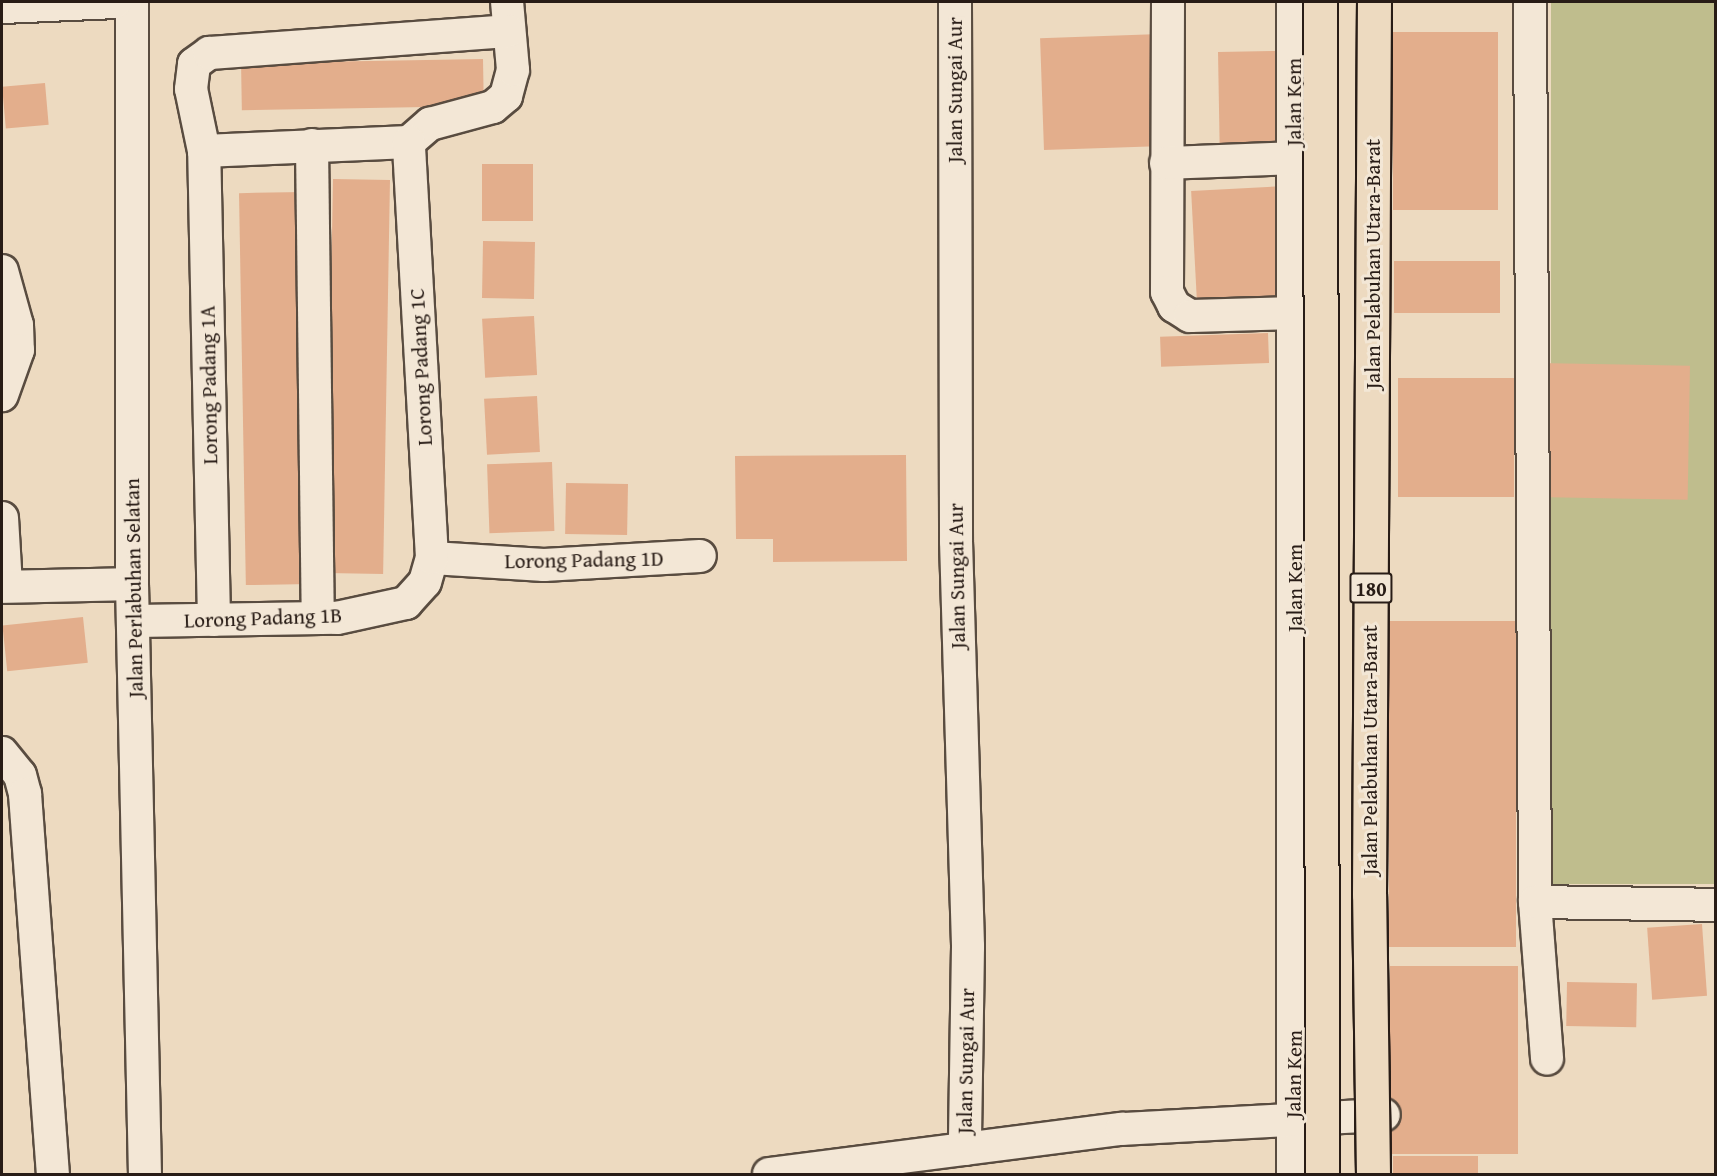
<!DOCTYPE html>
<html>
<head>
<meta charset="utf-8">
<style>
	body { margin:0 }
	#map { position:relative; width:1717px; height:1176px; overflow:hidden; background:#eddac0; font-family:"Gentium Book Plus",serif }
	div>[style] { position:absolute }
	.green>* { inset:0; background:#bfbd8d; transform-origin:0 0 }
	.building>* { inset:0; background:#e3ae8c; transform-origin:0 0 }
	.roads { filter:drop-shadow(2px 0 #594c40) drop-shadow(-2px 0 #594c40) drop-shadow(0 2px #594c40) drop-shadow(0 -2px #594c40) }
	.minor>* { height:32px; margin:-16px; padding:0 16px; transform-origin:16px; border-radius:16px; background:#f3e7d6 }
	.bridges { filter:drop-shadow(2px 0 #281c16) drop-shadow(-2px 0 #281c16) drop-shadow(0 2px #281c16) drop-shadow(0 -2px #281c16) }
	.major-bridge>* { height:33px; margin:-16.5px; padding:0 16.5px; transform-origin:16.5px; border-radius:16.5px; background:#eddac0 }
	span { translate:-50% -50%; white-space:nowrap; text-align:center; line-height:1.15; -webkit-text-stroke:6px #f3e7d6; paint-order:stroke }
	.shield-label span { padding:2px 4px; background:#f3e7d6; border:2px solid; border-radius:4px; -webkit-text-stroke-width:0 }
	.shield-label { font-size:20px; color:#281c16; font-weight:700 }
	.street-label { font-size:21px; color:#281c16 }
	.frame { position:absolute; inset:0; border:3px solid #281c16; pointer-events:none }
</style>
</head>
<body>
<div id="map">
	<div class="green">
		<i style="left:1551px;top:2px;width:164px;height:882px"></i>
	</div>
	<div class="building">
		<i style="left:1393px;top:32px;width:105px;height:178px"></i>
		<i style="left:1160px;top:34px;width:112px;height:120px;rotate:88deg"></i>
		<i style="left:1277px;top:51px;width:101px;height:59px;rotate:89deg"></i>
		<i style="left:483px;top:59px;width:47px;height:242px;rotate:89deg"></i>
		<i style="left:45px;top:83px;width:42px;height:43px;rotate:85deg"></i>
		<i style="left:482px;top:164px;width:51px;height:57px"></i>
		<i style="left:333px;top:179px;width:57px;height:394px;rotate:1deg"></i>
		<i style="left:1285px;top:186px;width:114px;height:94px;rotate:87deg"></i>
		<i style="left:304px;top:192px;width:392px;height:65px;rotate:89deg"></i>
		<i style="left:483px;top:241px;width:52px;height:57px;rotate:1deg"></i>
		<i style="left:1500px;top:261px;width:52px;height:106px;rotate:90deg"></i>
		<i style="left:534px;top:316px;width:59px;height:52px;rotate:87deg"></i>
		<i style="left:1268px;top:333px;width:30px;height:108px;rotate:88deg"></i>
		<i style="left:1538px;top:363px;width:152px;height:134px;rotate:1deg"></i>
		<i style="left:1398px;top:378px;width:116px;height:119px"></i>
		<i style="left:537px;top:396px;width:56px;height:53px;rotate:87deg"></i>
		<i style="clip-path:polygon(906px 455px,907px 561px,773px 562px,773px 539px,736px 539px,735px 456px)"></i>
		<i style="left:552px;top:462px;width:69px;height:65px;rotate:88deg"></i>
		<i style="left:566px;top:483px;width:62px;height:51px;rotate:1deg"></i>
		<i style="left:83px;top:617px;width:46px;height:81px;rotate:84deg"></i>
		<i style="left:1389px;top:621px;width:127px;height:326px"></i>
		<i style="left:1702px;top:924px;width:72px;height:55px;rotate:86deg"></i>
		<i style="left:1518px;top:966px;width:188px;height:128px;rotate:90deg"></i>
		<i style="left:1567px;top:982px;width:70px;height:44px;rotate:1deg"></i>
		<i style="left:1393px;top:1156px;width:85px;height:18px"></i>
	</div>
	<div class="roads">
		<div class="minor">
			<i style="left:132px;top:2px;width:582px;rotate:90deg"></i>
			<i style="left:132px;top:584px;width:590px;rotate:88.74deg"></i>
			<i style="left:955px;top:2px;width:539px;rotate:89.89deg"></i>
			<i style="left:956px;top:541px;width:406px;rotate:88.3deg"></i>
			<i style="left:968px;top:947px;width:202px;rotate:90.9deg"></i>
			<i style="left:1168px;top:2px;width:290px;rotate:90.2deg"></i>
			<i style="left:1167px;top:292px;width:16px;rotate:63deg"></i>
			<i style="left:1174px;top:306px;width:19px;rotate:32deg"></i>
			<i style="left:1190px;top:316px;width:106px;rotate:-1.6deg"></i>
			<i style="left:1293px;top:2px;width:1172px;rotate:90deg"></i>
			<i style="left:1530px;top:2px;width:900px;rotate:89.68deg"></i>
			<i style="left:1535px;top:902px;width:157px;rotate:85.6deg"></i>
			<i style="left:2px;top:7px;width:113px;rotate:-2.5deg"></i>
			<i style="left:312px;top:145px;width:472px;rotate:89.3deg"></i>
			<i style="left:204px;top:151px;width:205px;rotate:-2.5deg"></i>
			<i style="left:409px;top:142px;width:28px;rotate:-41deg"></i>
			<i style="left:430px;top:124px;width:65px;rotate:-15.1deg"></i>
			<i style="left:493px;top:107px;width:17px;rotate:-40deg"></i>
			<i style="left:506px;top:96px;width:27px;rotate:-75deg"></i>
			<i style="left:513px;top:70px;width:68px;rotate:-95deg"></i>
			<i style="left:1166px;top:163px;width:128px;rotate:-2.2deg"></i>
			<i style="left:2px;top:271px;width:56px;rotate:74.5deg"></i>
			<i style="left:17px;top:325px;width:25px;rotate:88deg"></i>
			<i style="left:18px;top:350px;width:48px;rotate:109.6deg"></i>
			<i style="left:2px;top:518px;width:68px;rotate:86.6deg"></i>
			<i style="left:432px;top:558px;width:112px;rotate:3.6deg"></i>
			<i style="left:544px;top:565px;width:156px;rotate:-3.3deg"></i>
			<i style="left:2px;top:587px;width:130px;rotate:-1.3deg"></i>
			<i style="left:214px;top:620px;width:469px;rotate:-91.2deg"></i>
			<i style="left:204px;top:151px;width:63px;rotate:-101.8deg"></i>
			<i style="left:191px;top:89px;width:25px;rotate:-83deg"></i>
			<i style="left:194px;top:64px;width:19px;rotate:-36deg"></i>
			<i style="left:209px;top:53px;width:300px;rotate:-4.2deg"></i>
			<i style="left:136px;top:621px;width:201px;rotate:-0.9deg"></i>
			<i style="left:337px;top:618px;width:71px;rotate:-12.3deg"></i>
			<i style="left:406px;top:603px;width:28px;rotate:-48deg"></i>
			<i style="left:425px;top:582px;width:25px;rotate:-74deg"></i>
			<i style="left:432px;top:558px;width:417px;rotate:-93.2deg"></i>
			<i style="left:2px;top:753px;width:28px;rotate:51deg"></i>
			<i style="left:20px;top:775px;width:20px;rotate:75deg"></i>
			<i style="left:25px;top:794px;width:381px;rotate:85.8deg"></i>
			<i style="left:1535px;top:902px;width:181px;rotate:0.9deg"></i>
			<i style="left:769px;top:1174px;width:356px;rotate:-7.3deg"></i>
			<i style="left:1122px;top:1129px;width:262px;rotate:-3.1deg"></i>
		</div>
	</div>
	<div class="bridges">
		<div class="major-bridge">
			<i style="left:1320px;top:2px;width:1172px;rotate:89.9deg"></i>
			<i style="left:1373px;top:1174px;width:280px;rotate:-90.8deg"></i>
			<i style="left:1369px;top:894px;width:892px;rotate:-89.68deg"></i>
		</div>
	</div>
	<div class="shield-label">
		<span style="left:1371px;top:588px">180</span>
	</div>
	<div class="street-label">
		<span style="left:955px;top:90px;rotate:-90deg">Jalan Sungai Aur</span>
		<span style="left:1294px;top:102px;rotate:-90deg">Jalan Kem</span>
		<span style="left:1373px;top:264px;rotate:-90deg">Jalan Pelabuhan Utara-Barat</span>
		<span style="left:421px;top:367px;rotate:-93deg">Lorong Padang 1C</span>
		<span style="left:209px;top:385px;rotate:-91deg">Lorong Padang 1A</span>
		<span style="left:584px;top:560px;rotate:-1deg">Lorong Padang 1D</span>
		<span style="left:957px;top:576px;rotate:-91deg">Jalan Sungai Aur</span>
		<span style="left:134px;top:588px;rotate:-91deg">Jalan Perlabuhan Selatan</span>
		<span style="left:1295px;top:588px;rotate:-90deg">Jalan Kem</span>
		<span style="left:263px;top:618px;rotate:-2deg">Lorong Padang 1B</span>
		<span style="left:1370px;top:750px;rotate:-90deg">Jalan Pelabuhan Utara-Barat</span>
		<span style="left:966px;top:1061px;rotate:-89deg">Jalan Sungai Aur</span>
		<span style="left:1294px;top:1074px;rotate:-89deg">Jalan Kem</span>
	</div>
	<div class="frame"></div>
</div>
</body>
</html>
